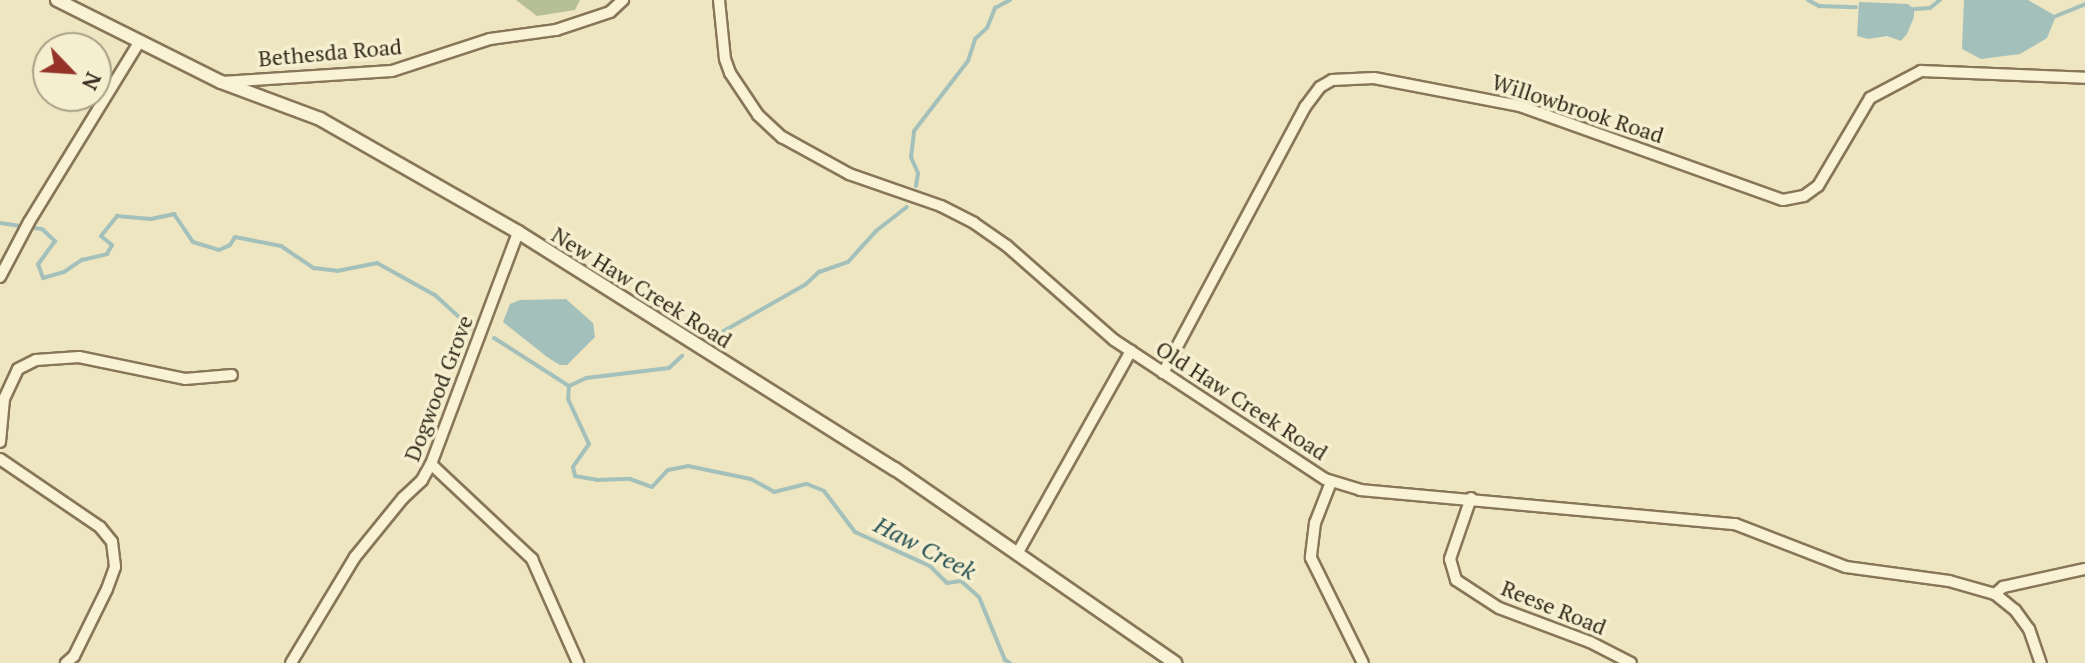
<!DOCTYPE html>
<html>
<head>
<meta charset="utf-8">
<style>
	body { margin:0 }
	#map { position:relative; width:2085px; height:663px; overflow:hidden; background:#eee5c1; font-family:"PT Serif",serif }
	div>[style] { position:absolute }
	.cemetery>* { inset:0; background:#b6c094 }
	.water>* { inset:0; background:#a4c0bb }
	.stream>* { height:4px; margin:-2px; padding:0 2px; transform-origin:2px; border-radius:2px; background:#a4c0bb }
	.roads { filter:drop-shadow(2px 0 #877658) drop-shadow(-2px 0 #877658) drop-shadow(0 2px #877658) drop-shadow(0 -2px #877658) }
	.minor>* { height:10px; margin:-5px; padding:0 5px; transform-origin:5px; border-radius:5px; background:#f9f2d4 }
	.tertiary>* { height:12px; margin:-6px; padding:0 6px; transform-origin:6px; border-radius:6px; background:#f9f2d4 }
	span { translate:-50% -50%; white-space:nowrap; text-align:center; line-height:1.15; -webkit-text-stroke:7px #f5efd0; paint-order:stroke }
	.street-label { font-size:22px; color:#372c1d }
	.water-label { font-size:24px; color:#2c5557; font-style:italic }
	.north { position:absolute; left:32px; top:32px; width:80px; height:80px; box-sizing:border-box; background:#f5efd0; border:2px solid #a9a188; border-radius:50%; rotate:115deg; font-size:22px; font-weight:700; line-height:32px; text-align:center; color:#372c1d }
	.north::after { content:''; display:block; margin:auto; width:28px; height:36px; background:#963328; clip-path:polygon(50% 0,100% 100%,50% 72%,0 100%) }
</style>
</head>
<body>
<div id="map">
	<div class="cemetery">
		<i style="clip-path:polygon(516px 0,580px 0,575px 10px,537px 16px)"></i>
	</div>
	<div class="water">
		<i style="clip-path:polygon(1964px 0,2028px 0,2056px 16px,2047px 38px,2020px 54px,1981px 59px,1962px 49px)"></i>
		<i style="clip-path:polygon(1859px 2px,1908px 4px,1914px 9px,1914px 17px,1907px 34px,1901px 41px,1887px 36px,1868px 39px,1857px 36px)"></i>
		<i style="clip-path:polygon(566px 299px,593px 323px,595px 337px,567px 365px,560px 365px,547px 357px,503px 322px,510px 304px,520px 300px)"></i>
	</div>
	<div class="stream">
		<i style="left:1808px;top:0;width:13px;rotate:29deg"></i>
		<i style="left:1819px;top:6px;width:37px;rotate:2deg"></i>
		<i style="left:1914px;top:9px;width:16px;rotate:-4deg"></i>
		<i style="left:1930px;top:8px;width:13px;rotate:-39deg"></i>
		<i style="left:2056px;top:16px;width:31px;rotate:-22deg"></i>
		<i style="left:916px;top:186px;width:13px;rotate:-81deg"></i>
		<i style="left:918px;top:173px;width:17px;rotate:-114deg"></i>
		<i style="left:911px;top:157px;width:26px;rotate:-83deg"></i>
		<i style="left:914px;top:131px;width:88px;rotate:-52.4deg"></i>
		<i style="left:968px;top:61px;width:23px;rotate:-72deg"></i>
		<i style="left:975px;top:39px;width:16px;rotate:-43deg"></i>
		<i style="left:987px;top:28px;width:22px;rotate:-68deg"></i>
		<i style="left:995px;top:8px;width:17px;rotate:-28deg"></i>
		<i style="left:0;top:223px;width:42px;rotate:8.1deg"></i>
		<i style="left:42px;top:229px;width:18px;rotate:43deg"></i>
		<i style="left:55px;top:241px;width:29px;rotate:126deg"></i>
		<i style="left:38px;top:264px;width:15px;rotate:70deg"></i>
		<i style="left:43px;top:278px;width:22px;rotate:-16deg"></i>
		<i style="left:64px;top:272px;width:22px;rotate:-34deg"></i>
		<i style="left:82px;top:260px;width:26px;rotate:-13deg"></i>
		<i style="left:107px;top:254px;width:10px;rotate:-61deg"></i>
		<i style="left:112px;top:245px;width:14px;rotate:-141deg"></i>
		<i style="left:101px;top:236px;width:26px;rotate:-51deg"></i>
		<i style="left:117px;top:216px;width:34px;rotate:5deg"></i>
		<i style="left:151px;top:219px;width:24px;rotate:-12deg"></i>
		<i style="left:174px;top:214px;width:34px;rotate:56deg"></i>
		<i style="left:193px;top:242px;width:27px;rotate:17deg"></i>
		<i style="left:219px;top:250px;width:12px;rotate:-24deg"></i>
		<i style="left:230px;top:245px;width:9px;rotate:-58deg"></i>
		<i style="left:235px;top:237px;width:47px;rotate:11.1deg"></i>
		<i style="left:281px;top:246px;width:40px;rotate:34deg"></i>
		<i style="left:314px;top:268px;width:23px;rotate:7deg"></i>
		<i style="left:337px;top:271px;width:41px;rotate:-11.3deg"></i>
		<i style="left:377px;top:263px;width:66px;rotate:28.9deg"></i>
		<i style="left:435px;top:295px;width:49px;rotate:42.5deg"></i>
		<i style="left:722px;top:332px;width:97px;rotate:-29.7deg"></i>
		<i style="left:806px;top:284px;width:18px;rotate:-43deg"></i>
		<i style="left:819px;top:272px;width:31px;rotate:-19deg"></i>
		<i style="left:848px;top:262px;width:42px;rotate:-47.9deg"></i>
		<i style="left:876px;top:231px;width:39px;rotate:-38deg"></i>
		<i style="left:494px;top:338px;width:89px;rotate:32.6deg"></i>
		<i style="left:569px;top:386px;width:13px;rotate:94deg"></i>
		<i style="left:568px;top:399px;width:50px;rotate:65deg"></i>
		<i style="left:589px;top:444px;width:28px;rotate:125deg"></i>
		<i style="left:573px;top:467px;width:9px;rotate:77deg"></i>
		<i style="left:575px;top:476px;width:22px;rotate:10deg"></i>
		<i style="left:597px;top:480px;width:33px;rotate:-2deg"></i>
		<i style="left:630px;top:479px;width:23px;rotate:20deg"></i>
		<i style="left:652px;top:487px;width:23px;rotate:-47deg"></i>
		<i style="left:668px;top:470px;width:20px;rotate:-11deg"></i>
		<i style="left:688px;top:466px;width:64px;rotate:11.7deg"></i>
		<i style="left:751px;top:479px;width:26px;rotate:29deg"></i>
		<i style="left:774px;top:492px;width:34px;rotate:-14deg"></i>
		<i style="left:807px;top:484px;width:18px;rotate:22deg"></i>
		<i style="left:824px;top:491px;width:51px;rotate:52.9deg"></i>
		<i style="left:855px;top:532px;width:82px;rotate:24.4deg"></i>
		<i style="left:930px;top:566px;width:24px;rotate:45deg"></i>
		<i style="left:947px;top:583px;width:14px;rotate:-8deg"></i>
		<i style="left:961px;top:581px;width:24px;rotate:42deg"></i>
		<i style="left:979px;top:597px;width:68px;rotate:67.6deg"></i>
		<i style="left:1005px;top:660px;width:6px;rotate:31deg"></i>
		<i style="left:569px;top:386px;width:19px;rotate:-25deg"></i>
		<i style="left:586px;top:378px;width:84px;rotate:-6.9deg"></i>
		<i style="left:669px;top:368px;width:18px;rotate:-43deg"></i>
	</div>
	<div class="roads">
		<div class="minor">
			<i style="left:719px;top:0;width:59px;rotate:84.2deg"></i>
			<i style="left:725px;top:59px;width:15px;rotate:70deg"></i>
			<i style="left:730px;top:73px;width:50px;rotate:56.3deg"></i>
			<i style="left:758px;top:115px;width:33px;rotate:43deg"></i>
			<i style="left:782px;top:137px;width:77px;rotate:28.9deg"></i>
			<i style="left:849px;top:174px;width:97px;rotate:19.2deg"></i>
			<i style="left:941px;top:206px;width:37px;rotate:27deg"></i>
			<i style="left:974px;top:223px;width:40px;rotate:34.9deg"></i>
			<i style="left:1007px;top:246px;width:142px;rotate:41.3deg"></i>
			<i style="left:1114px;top:340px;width:253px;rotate:33.4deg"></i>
			<i style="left:1325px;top:479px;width:37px;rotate:17deg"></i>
			<i style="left:1360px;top:490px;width:377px;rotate:5.2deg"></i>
			<i style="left:1735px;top:524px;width:119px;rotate:21.2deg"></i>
			<i style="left:1846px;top:567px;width:104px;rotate:7.7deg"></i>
			<i style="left:1949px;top:581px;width:48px;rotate:15.8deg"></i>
			<i style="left:1995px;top:594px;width:26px;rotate:39deg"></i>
			<i style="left:2015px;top:610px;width:24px;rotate:54deg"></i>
			<i style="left:2029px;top:629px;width:36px;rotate:71deg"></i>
			<i style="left:222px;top:82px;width:170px;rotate:-3.7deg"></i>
			<i style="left:392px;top:71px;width:103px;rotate:-18.1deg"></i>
			<i style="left:490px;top:39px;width:67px;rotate:-7.8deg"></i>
			<i style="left:556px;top:30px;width:57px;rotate:-18.4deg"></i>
			<i style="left:610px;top:12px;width:18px;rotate:-43deg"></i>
			<i style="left:0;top:277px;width:62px;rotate:-62.2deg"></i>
			<i style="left:29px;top:222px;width:212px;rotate:-58.5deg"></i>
			<i style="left:1163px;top:373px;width:302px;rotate:-61.9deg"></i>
			<i style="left:1305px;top:107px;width:25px;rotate:-53deg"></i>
			<i style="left:1320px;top:87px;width:14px;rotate:-30deg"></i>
			<i style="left:1332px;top:80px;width:42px;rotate:-2.7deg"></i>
			<i style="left:1374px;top:78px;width:149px;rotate:10.9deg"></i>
			<i style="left:1520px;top:106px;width:279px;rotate:19.7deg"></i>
			<i style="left:1783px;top:200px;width:21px;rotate:-11deg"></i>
			<i style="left:1804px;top:196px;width:17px;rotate:-36deg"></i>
			<i style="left:1818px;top:186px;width:102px;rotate:-59.4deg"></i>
			<i style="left:1870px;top:98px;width:58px;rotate:-27.9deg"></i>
			<i style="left:1921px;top:71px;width:164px;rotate:2.4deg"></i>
			<i style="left:0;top:442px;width:43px;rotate:-84.7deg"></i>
			<i style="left:4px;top:399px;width:33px;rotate:-65deg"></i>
			<i style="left:18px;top:369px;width:20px;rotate:-27deg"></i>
			<i style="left:36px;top:360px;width:43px;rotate:-4deg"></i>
			<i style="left:79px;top:357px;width:108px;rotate:11.7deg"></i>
			<i style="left:185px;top:379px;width:47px;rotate:-4.9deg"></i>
			<i style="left:0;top:459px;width:121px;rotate:34.2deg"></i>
			<i style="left:100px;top:527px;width:19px;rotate:51deg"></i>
			<i style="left:112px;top:542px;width:25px;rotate:83deg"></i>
			<i style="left:115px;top:567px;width:23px;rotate:110deg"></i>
			<i style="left:107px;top:589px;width:75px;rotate:116.2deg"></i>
			<i style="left:74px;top:656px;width:11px;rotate:139deg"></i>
			<i style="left:431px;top:464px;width:139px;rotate:43.2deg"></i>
			<i style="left:532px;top:559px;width:114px;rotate:66.1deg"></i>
			<i style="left:1331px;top:482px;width:44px;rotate:111.3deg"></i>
			<i style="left:1315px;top:523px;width:35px;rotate:97deg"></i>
			<i style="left:1311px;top:558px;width:117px;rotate:63.7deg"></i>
			<i style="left:1471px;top:498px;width:65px;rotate:109deg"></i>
			<i style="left:1450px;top:559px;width:22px;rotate:74deg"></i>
			<i style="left:1456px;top:580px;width:51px;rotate:33.1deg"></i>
			<i style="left:1499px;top:608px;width:97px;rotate:20.5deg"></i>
			<i style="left:1590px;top:642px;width:46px;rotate:27.1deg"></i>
			<i style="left:1017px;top:554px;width:233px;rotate:-60.7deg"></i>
			<i style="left:1995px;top:594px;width:11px;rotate:-41deg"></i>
			<i style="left:2003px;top:587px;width:84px;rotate:-12.4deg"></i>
			<i style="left:291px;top:663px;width:124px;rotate:-58.9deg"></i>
			<i style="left:355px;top:557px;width:76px;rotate:-50.9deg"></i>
			<i style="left:403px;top:498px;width:26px;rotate:-43deg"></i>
			<i style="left:422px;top:480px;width:18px;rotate:-61deg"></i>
			<i style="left:431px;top:464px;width:248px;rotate:-69.4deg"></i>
		</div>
		<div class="tertiary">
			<i style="left:57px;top:0;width:183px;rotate:26.6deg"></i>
			<i style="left:221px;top:82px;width:106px;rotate:20.5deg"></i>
			<i style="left:320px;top:119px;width:228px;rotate:29.7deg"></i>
			<i style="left:518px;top:232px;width:445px;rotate:32.2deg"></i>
			<i style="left:895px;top:469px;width:341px;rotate:34.7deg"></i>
		</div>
	</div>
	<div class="street-label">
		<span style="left:330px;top:52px;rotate:-5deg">Bethesda Road</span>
		<span style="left:1578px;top:108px;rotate:18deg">Willowbrook Road</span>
		<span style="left:642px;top:287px;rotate:32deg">New Haw Creek Road</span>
		<span style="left:438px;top:388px;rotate:-69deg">Dogwood Grove</span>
		<span style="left:1242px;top:400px;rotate:33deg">Old Haw Creek Road</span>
		<span style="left:1554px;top:607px;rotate:22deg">Reese Road</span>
	</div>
	<div class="water-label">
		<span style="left:925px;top:548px;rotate:27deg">Haw Creek</span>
	</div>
	<div class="north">N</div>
</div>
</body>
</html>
